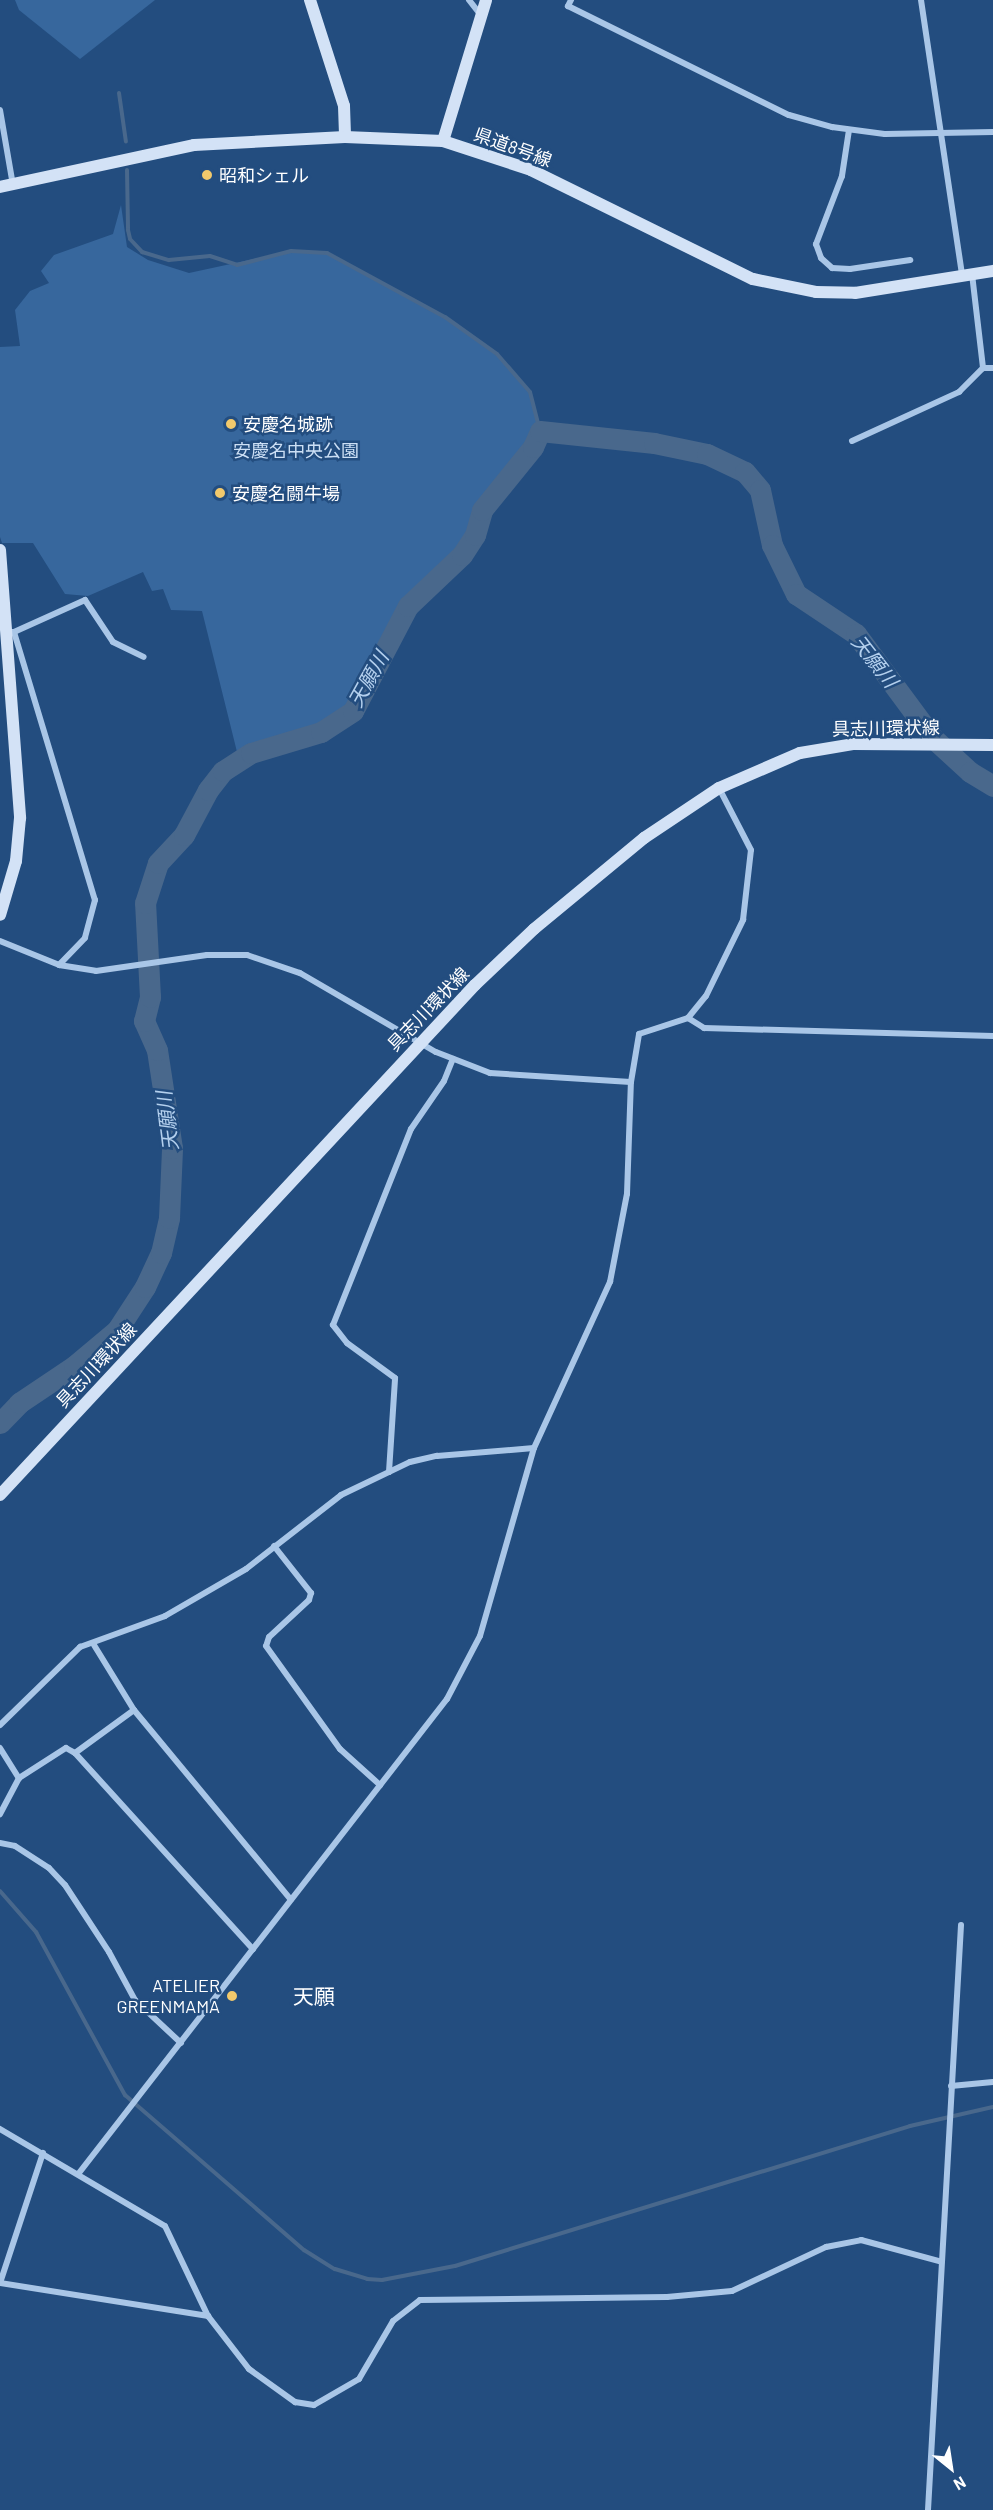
<!DOCTYPE html>
<html>
<head>
<meta charset="utf-8">
<style>
	body { margin:0 }
	#map { position:relative; width:993px; height:2510px; overflow:hidden; background:#234d7f; font-family:Barlow,"Noto Sans JP",sans-serif }
	div>[style] { position:absolute }
	.green>* { inset:0; background:#37679d }
	.stream>* { height:4px; margin:-2px; padding:0 2px; transform-origin:2px; border-radius:2px; background:#49688c }
	.river>* { height:21px; margin:-10.5px; padding:0 10.5px; transform-origin:10.5px; border-radius:10.5px; background:#49688c }
	.street>* { height:6px; margin:-3px; padding:0 3px; transform-origin:3px; border-radius:3px; background:#a9c6e7 }
	.secondary>* { height:12px; margin:-6px; padding:0 6px; transform-origin:6px; border-radius:6px; background:#d3e2f6 }
	.dots>* { width:16px; height:16px; translate:-50% -50%; box-sizing:border-box; border:3px solid #234d7f; border-radius:50% }
	span { translate:-50% -50%; white-space:nowrap; text-align:center; line-height:1.15; -webkit-text-stroke:5px #234d7f; paint-order:stroke }
	.street-label { font-size:18px; color:#fff }
	.poi-label { font-size:18px; color:#fff }
	.left { translate:0 -50%; text-align:left }
	.right { translate:-100% -50%; text-align:right }
	.park-label { font-size:18px; color:#ccdff5 }
	.water-label { font-size:20px; color:#b4d0ee; font-style:italic }
	.quarter-label { font-size:21px; color:#fff }
	.north { position:absolute; left:921px; top:2438px; width:60px; height:60px; -webkit-text-stroke:4px #234d7f; paint-order:stroke; rotate:150deg; font-size:16px; font-weight:700; line-height:24px; text-align:center; color:#fff }
	.north::after { content:''; display:block; margin:auto; width:21px; height:27px; background:#fff; clip-path:polygon(50% 0,100% 100%,50% 72%,0 100%) }
</style>
</head>
<body>
<div id="map">
	<div class="green">
		<i style="clip-path:polygon(15px 0,155px 0,80px 59px,19px 10px)"></i>
		<i style="clip-path:polygon(121px 205px,127px 247px,148px 260px,189px 273px,291px 251px,327px 253px,445px 317px,497px 354px,530px 392px,540px 431px,533px 447px,482px 510px,475px 535px,462px 555px,419px 593px,396px 623px,353px 711px,321px 732px,239px 760px,202px 611px,171px 610px,163px 589px,152px 591px,143px 572px,88px 596px,65px 594px,33px 543px,2px 543px,0 537px,0 347px,20px 346px,15px 310px,30px 291px,49px 283px,41px 271px,54px 255px,113px 234px)"></i>
	</div>
	<div class="stream">
		<i style="left:119px;top:93px;width:49px;rotate:81.9deg"></i>
		<i style="left:127px;top:170px;width:60px;rotate:89deg"></i>
		<i style="left:128px;top:230px;width:9px;rotate:77deg"></i>
		<i style="left:130px;top:239px;width:18px;rotate:47deg"></i>
		<i style="left:142px;top:252px;width:28px;rotate:17deg"></i>
		<i style="left:169px;top:260px;width:41px;rotate:-5.6deg"></i>
		<i style="left:210px;top:256px;width:28px;rotate:18deg"></i>
		<i style="left:237px;top:265px;width:56px;rotate:-14.5deg"></i>
		<i style="left:291px;top:251px;width:36px;rotate:3deg"></i>
		<i style="left:327px;top:253px;width:134px;rotate:28.5deg"></i>
		<i style="left:445px;top:317px;width:64px;rotate:35.4deg"></i>
		<i style="left:497px;top:354px;width:50px;rotate:49deg"></i>
		<i style="left:530px;top:392px;width:40px;rotate:75.6deg"></i>
		<i style="left:0;top:1891px;width:55px;rotate:48.7deg"></i>
		<i style="left:36px;top:1932px;width:186px;rotate:61.4deg"></i>
		<i style="left:125px;top:2095px;width:237px;rotate:40.9deg"></i>
		<i style="left:304px;top:2250px;width:36px;rotate:32deg"></i>
		<i style="left:335px;top:2269px;width:34px;rotate:17deg"></i>
		<i style="left:367px;top:2279px;width:15px;rotate:4deg"></i>
		<i style="left:382px;top:2280px;width:74px;rotate:-10.9deg"></i>
		<i style="left:455px;top:2266px;width:476px;rotate:-17.1deg"></i>
		<i style="left:910px;top:2126px;width:85px;rotate:-12.9deg"></i>
	</div>
	<div class="river">
		<i style="left:0;top:1423px;width:28px;rotate:-46deg"></i>
		<i style="left:19px;top:1403px;width:66px;rotate:-33.9deg"></i>
		<i style="left:74px;top:1366px;width:56px;rotate:-39.9deg"></i>
		<i style="left:117px;top:1330px;width:51px;rotate:-56.9deg"></i>
		<i style="left:145px;top:1287px;width:38px;rotate:-65deg"></i>
		<i style="left:161px;top:1253px;width:36px;rotate:-77deg"></i>
		<i style="left:169px;top:1218px;width:70px;rotate:-87.5deg"></i>
		<i style="left:172px;top:1148px;width:99px;rotate:-98.7deg"></i>
		<i style="left:157px;top:1050px;width:32px;rotate:-114deg"></i>
		<i style="left:144px;top:1021px;width:25px;rotate:-76deg"></i>
		<i style="left:150px;top:997px;width:94px;rotate:-93deg"></i>
		<i style="left:145px;top:903px;width:42px;rotate:-72deg"></i>
		<i style="left:158px;top:863px;width:38px;rotate:-47deg"></i>
		<i style="left:184px;top:835px;width:51px;rotate:-61.9deg"></i>
		<i style="left:208px;top:790px;width:24px;rotate:-52deg"></i>
		<i style="left:223px;top:771px;width:33px;rotate:-33deg"></i>
		<i style="left:251px;top:753px;width:73px;rotate:-16.7deg"></i>
		<i style="left:321px;top:732px;width:38px;rotate:-33deg"></i>
		<i style="left:353px;top:711px;width:119px;rotate:-62.4deg"></i>
		<i style="left:408px;top:606px;width:74px;rotate:-43.4deg"></i>
		<i style="left:462px;top:555px;width:24px;rotate:-57deg"></i>
		<i style="left:475px;top:535px;width:26px;rotate:-74deg"></i>
		<i style="left:482px;top:510px;width:81px;rotate:-51deg"></i>
		<i style="left:533px;top:447px;width:17px;rotate:-66deg"></i>
		<i style="left:540px;top:431px;width:115px;rotate:6deg"></i>
		<i style="left:654px;top:443px;width:54px;rotate:11.7deg"></i>
		<i style="left:707px;top:454px;width:42px;rotate:25.3deg"></i>
		<i style="left:745px;top:472px;width:23px;rotate:50deg"></i>
		<i style="left:760px;top:490px;width:56px;rotate:77.7deg"></i>
		<i style="left:772px;top:545px;width:55px;rotate:63.9deg"></i>
		<i style="left:796px;top:594px;width:72px;rotate:33.7deg"></i>
		<i style="left:856px;top:634px;width:129px;rotate:53.5deg"></i>
		<i style="left:933px;top:738px;width:50px;rotate:42.6deg"></i>
		<i style="left:970px;top:772px;width:27px;rotate:31deg"></i>
	</div>
	<div class="street">
		<i style="left:469px;top:0;width:18px;rotate:52deg"></i>
		<i style="left:571px;top:0;width:7px;rotate:117deg"></i>
		<i style="left:568px;top:6px;width:246px;rotate:26.3deg"></i>
		<i style="left:789px;top:115px;width:45px;rotate:15.6deg"></i>
		<i style="left:832px;top:127px;width:53px;rotate:7.5deg"></i>
		<i style="left:885px;top:134px;width:108px;rotate:-1.1deg"></i>
		<i style="left:921px;top:0;width:278px;rotate:81.5deg"></i>
		<i style="left:0;top:110px;width:76px;rotate:80.2deg"></i>
		<i style="left:849px;top:130px;width:47px;rotate:98.7deg"></i>
		<i style="left:842px;top:176px;width:73px;rotate:110.9deg"></i>
		<i style="left:816px;top:244px;width:15px;rotate:70deg"></i>
		<i style="left:821px;top:258px;width:15px;rotate:42deg"></i>
		<i style="left:832px;top:268px;width:18px;rotate:3deg"></i>
		<i style="left:850px;top:269px;width:61px;rotate:-8.5deg"></i>
		<i style="left:972px;top:274px;width:95px;rotate:83.3deg"></i>
		<i style="left:852px;top:441px;width:118px;rotate:-24.6deg"></i>
		<i style="left:959px;top:392px;width:34px;rotate:-45deg"></i>
		<i style="left:983px;top:368px;width:10px"></i>
		<i style="left:6px;top:632px;width:8px"></i>
		<i style="left:14px;top:632px;width:280px;rotate:73.2deg"></i>
		<i style="left:95px;top:900px;width:39px;rotate:105deg"></i>
		<i style="left:85px;top:938px;width:37px;rotate:134deg"></i>
		<i style="left:14px;top:632px;width:78px;rotate:-24.3deg"></i>
		<i style="left:85px;top:600px;width:50px;rotate:56.3deg"></i>
		<i style="left:113px;top:642px;width:34px;rotate:26deg"></i>
		<i style="left:0;top:941px;width:64px;rotate:22.1deg"></i>
		<i style="left:59px;top:965px;width:37px;rotate:9deg"></i>
		<i style="left:96px;top:971px;width:112px;rotate:-8.2deg"></i>
		<i style="left:207px;top:955px;width:40px"></i>
		<i style="left:247px;top:955px;width:56px;rotate:18.8deg"></i>
		<i style="left:300px;top:973px;width:157px;rotate:30.2deg"></i>
		<i style="left:436px;top:1052px;width:58px;rotate:21.3deg"></i>
		<i style="left:490px;top:1073px;width:141px;rotate:3.7deg"></i>
		<i style="left:688px;top:1018px;width:19px;rotate:32deg"></i>
		<i style="left:704px;top:1028px;width:289px;rotate:1.6deg"></i>
		<i style="left:389px;top:1472px;width:94px;rotate:-86.3deg"></i>
		<i style="left:395px;top:1378px;width:59px;rotate:-143.9deg"></i>
		<i style="left:347px;top:1343px;width:23px;rotate:-128deg"></i>
		<i style="left:333px;top:1325px;width:211px;rotate:-68.3deg"></i>
		<i style="left:411px;top:1129px;width:58px;rotate:-55.5deg"></i>
		<i style="left:444px;top:1081px;width:24px;rotate:-68deg"></i>
		<i style="left:274px;top:1546px;width:60px;rotate:51.8deg"></i>
		<i style="left:311px;top:1593px;width:7px;rotate:106deg"></i>
		<i style="left:309px;top:1600px;width:54px;rotate:137.2deg"></i>
		<i style="left:269px;top:1637px;width:9px;rotate:108deg"></i>
		<i style="left:266px;top:1646px;width:127px;rotate:54.3deg"></i>
		<i style="left:340px;top:1749px;width:54px;rotate:42deg"></i>
		<i style="left:94px;top:1645px;width:76px;rotate:58.4deg"></i>
		<i style="left:134px;top:1710px;width:246px;rotate:50.4deg"></i>
		<i style="left:0;top:1725px;width:112px;rotate:-44.3deg"></i>
		<i style="left:80px;top:1647px;width:90px;rotate:-20deg"></i>
		<i style="left:165px;top:1616px;width:94px;rotate:-30.1deg"></i>
		<i style="left:246px;top:1569px;width:120px;rotate:-37.9deg"></i>
		<i style="left:341px;top:1495px;width:76px;rotate:-25.6deg"></i>
		<i style="left:410px;top:1462px;width:28px;rotate:-13deg"></i>
		<i style="left:437px;top:1456px;width:97px;rotate:-4.7deg"></i>
		<i style="left:0;top:1748px;width:36px;rotate:58deg"></i>
		<i style="left:19px;top:1778px;width:41px;rotate:117.8deg"></i>
		<i style="left:75px;top:1753px;width:73px;rotate:-36.1deg"></i>
		<i style="left:19px;top:1778px;width:56px;rotate:-32.6deg"></i>
		<i style="left:66px;top:1748px;width:10px;rotate:29deg"></i>
		<i style="left:75px;top:1753px;width:265px;rotate:47.8deg"></i>
		<i style="left:0;top:1843px;width:15px;rotate:11deg"></i>
		<i style="left:15px;top:1846px;width:40px;rotate:32.9deg"></i>
		<i style="left:49px;top:1868px;width:23px;rotate:47deg"></i>
		<i style="left:65px;top:1885px;width:80px;rotate:56.7deg"></i>
		<i style="left:109px;top:1952px;width:55px;rotate:61.6deg"></i>
		<i style="left:135px;top:2000px;width:63px;rotate:43.1deg"></i>
		<i style="left:951px;top:2086px;width:42px;rotate:-5.4deg"></i>
		<i style="left:0;top:2129px;width:191px;rotate:30.5deg"></i>
		<i style="left:165px;top:2226px;width:100px;rotate:64.5deg"></i>
		<i style="left:208px;top:2316px;width:67px;rotate:52.3deg"></i>
		<i style="left:249px;top:2369px;width:57px;rotate:35.7deg"></i>
		<i style="left:295px;top:2402px;width:19px;rotate:9deg"></i>
		<i style="left:314px;top:2405px;width:52px;rotate:-30deg"></i>
		<i style="left:359px;top:2379px;width:67px;rotate:-59.6deg"></i>
		<i style="left:393px;top:2321px;width:34px;rotate:-38deg"></i>
		<i style="left:420px;top:2300px;width:247px;rotate:-0.7deg"></i>
		<i style="left:667px;top:2297px;width:65px;rotate:-5.3deg"></i>
		<i style="left:732px;top:2291px;width:104px;rotate:-25.1deg"></i>
		<i style="left:826px;top:2247px;width:36px;rotate:-11deg"></i>
		<i style="left:861px;top:2240px;width:81px;rotate:15.1deg"></i>
		<i style="left:79px;top:2173px;width:600px;rotate:-52.18deg"></i>
		<i style="left:447px;top:1699px;width:71px;rotate:-62.4deg"></i>
		<i style="left:480px;top:1636px;width:196px;rotate:-74deg"></i>
		<i style="left:534px;top:1448px;width:183px;rotate:-65.4deg"></i>
		<i style="left:610px;top:1282px;width:90px;rotate:-79.1deg"></i>
		<i style="left:627px;top:1194px;width:112px;rotate:-88deg"></i>
		<i style="left:631px;top:1082px;width:49px;rotate:-80.5deg"></i>
		<i style="left:639px;top:1034px;width:52px;rotate:-18.1deg"></i>
		<i style="left:688px;top:1018px;width:28px;rotate:-51deg"></i>
		<i style="left:706px;top:996px;width:85px;rotate:-64deg"></i>
		<i style="left:743px;top:920px;width:70px;rotate:-83.5deg"></i>
		<i style="left:751px;top:850px;width:70px;rotate:-117.3deg"></i>
		<i style="left:0;top:2283px;width:211px;rotate:9deg"></i>
		<i style="left:0;top:2283px;width:137px;rotate:-71.7deg"></i>
		<i style="left:928px;top:2510px;width:586px;rotate:-86.77deg"></i>
	</div>
	<div class="secondary">
		<i style="left:310px;top:0;width:111px;rotate:72.2deg"></i>
		<i style="left:344px;top:106px;width:31px;rotate:88deg"></i>
		<i style="left:443px;top:141px;width:147px;rotate:-73deg"></i>
		<i style="left:0;top:187px;width:198px;rotate:-12.2deg"></i>
		<i style="left:194px;top:145px;width:151px;rotate:-3deg"></i>
		<i style="left:345px;top:137px;width:98px;rotate:2.3deg"></i>
		<i style="left:443px;top:141px;width:93px;rotate:18.2deg"></i>
		<i style="left:531px;top:170px;width:247px;rotate:26.2deg"></i>
		<i style="left:753px;top:279px;width:64px;rotate:11.7deg"></i>
		<i style="left:816px;top:292px;width:39px;rotate:1deg"></i>
		<i style="left:855px;top:293px;width:140px;rotate:-9.1deg"></i>
		<i style="left:0;top:550px;width:269px;rotate:85.7deg"></i>
		<i style="left:20px;top:818px;width:43px;rotate:95.3deg"></i>
		<i style="left:16px;top:861px;width:56px;rotate:106.5deg"></i>
		<i style="left:0;top:1495px;width:697px;rotate:-47.04deg"></i>
		<i style="left:475px;top:985px;width:81px;rotate:-43.5deg"></i>
		<i style="left:534px;top:929px;width:143px;rotate:-39.6deg"></i>
		<i style="left:644px;top:838px;width:90px;rotate:-33.7deg"></i>
		<i style="left:719px;top:788px;width:88px;rotate:-23.4deg"></i>
		<i style="left:800px;top:753px;width:55px;rotate:-9.5deg"></i>
		<i style="left:854px;top:744px;width:139px;rotate:0.4deg"></i>
	</div>
	<div class="dots">
		<i style="left:207px;top:175px;background:#f2c96c"></i>
		<i style="left:231px;top:424px;background:#f2c96c"></i>
		<i style="left:220px;top:493px;background:#f2c96c"></i>
		<i style="left:232px;top:1996px;background:#f2c96c"></i>
	</div>
	<div class="street-label">
		<span style="left:513px;top:147px;rotate:20deg">県道8号線</span>
		<span style="left:886px;top:728px;rotate:-1deg">具志川環状線</span>
		<span style="left:428px;top:1009px;rotate:-46deg">具志川環状線</span>
		<span style="left:96px;top:1365px;rotate:-47deg">具志川環状線</span>
	</div>
	<div class="poi-label">
		<span class="left" style="left:219px;top:175px">昭和シェル</span>
		<span class="left" style="left:243px;top:424px">安慶名城跡</span>
		<span class="left" style="left:232px;top:493px">安慶名闘牛場</span>
		<span class="right" style="left:220px;top:1996px">ATELIER<br>GREENMAMA</span>
	</div>
	<div class="park-label">
		<span style="left:296px;top:450px">安慶名中央公園</span>
	</div>
	<div class="water-label">
		<span style="left:875px;top:661px;rotate:52deg">天願川</span>
		<span style="left:368px;top:679px;rotate:-61deg">天願川</span>
		<span style="left:167px;top:1121px;rotate:-97deg">天願川</span>
	</div>
	<div class="quarter-label">
		<span style="left:314px;top:1996px">天願</span>
	</div>
	<div class="north">N</div>
</div>
</body>
</html>
